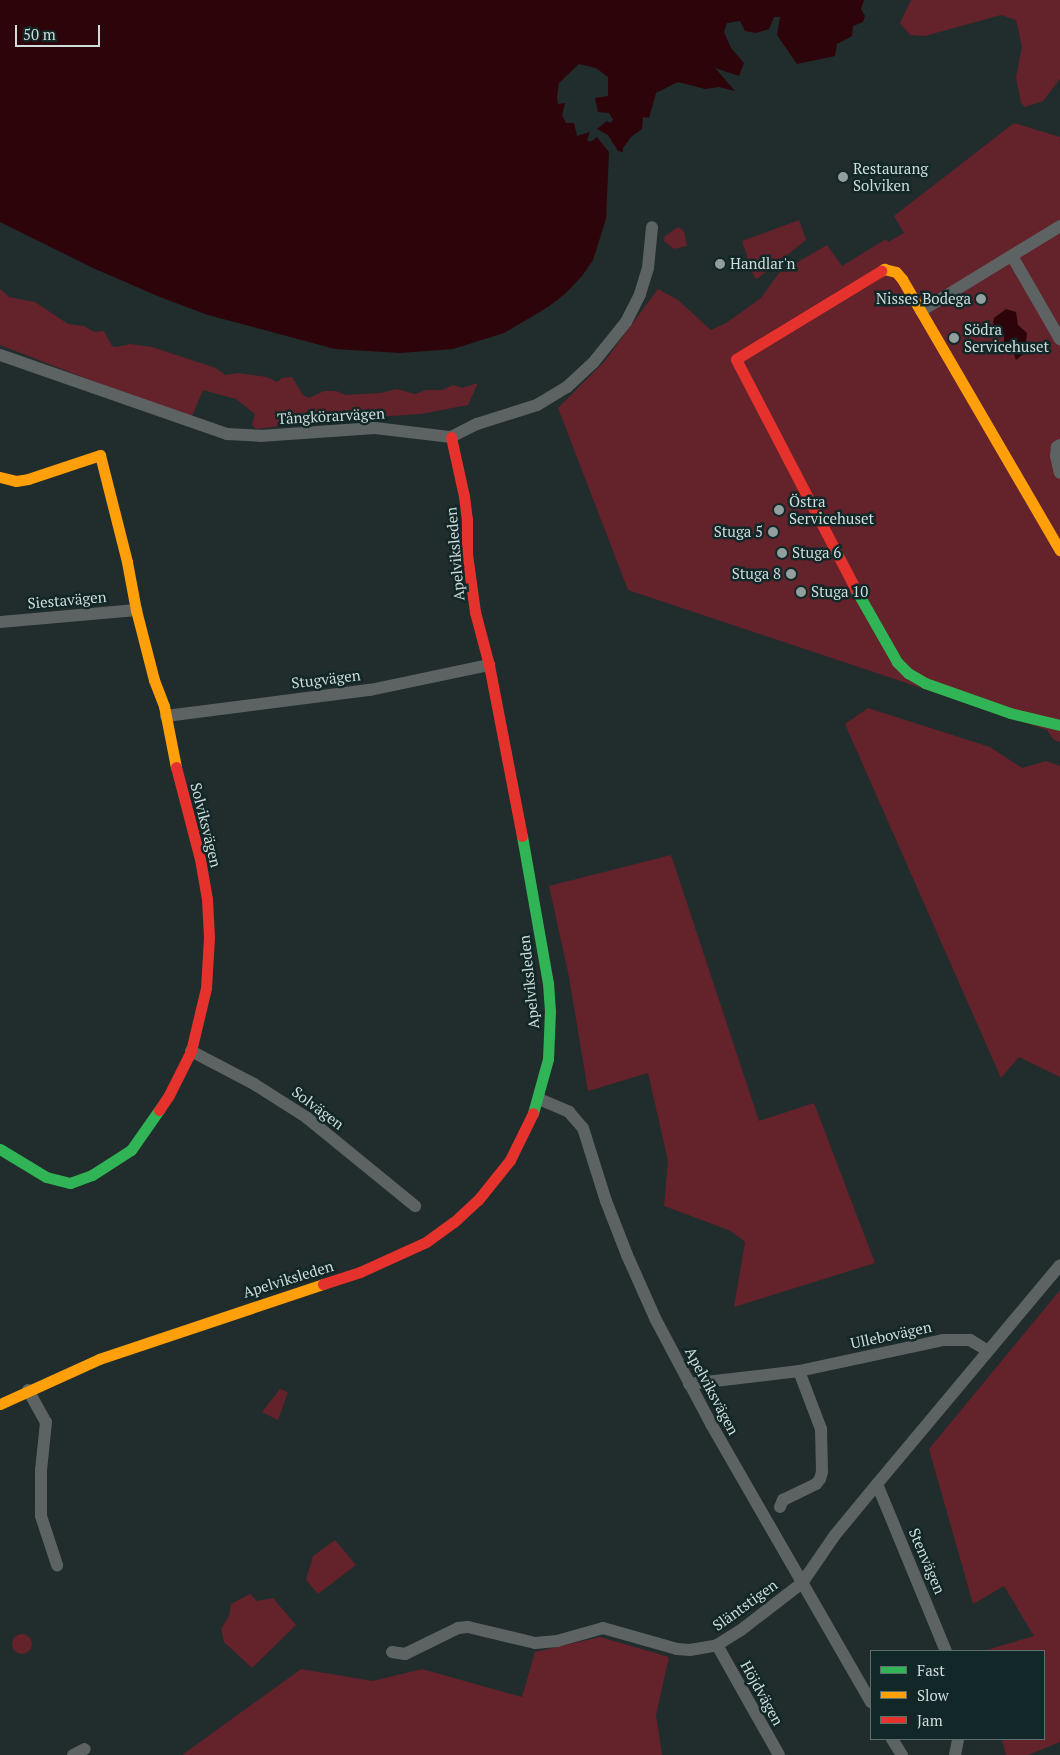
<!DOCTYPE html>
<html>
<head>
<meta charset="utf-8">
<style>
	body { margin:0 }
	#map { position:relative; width:1060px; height:1755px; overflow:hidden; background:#212c2c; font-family:"PT Serif",serif }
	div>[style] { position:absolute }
	.green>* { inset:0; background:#64222b }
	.round { border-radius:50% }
	.water>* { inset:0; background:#2d040a }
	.street>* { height:12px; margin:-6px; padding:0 6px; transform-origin:6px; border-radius:6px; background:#5d6363 }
	.fast>* { height:11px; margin:-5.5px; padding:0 5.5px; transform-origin:5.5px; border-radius:5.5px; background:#30b455 }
	.slow>* { height:11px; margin:-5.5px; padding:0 5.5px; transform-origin:5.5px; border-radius:5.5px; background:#ff9f0a }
	.jam>* { height:11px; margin:-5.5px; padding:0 5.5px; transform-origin:5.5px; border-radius:5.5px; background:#e5322d }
	.dots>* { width:14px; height:14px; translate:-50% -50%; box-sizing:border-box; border:2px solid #122727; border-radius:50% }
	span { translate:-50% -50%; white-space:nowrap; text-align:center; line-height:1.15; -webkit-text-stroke:5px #122727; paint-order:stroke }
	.poi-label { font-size:15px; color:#d0dcdc }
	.left { translate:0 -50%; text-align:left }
	.right { translate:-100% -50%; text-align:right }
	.street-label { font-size:15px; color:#d0dcdc }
	.legend { position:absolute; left:870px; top:1650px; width:175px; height:90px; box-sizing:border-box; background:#122727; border:1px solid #5e6f6f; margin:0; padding:6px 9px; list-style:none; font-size:15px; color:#d0dcdc }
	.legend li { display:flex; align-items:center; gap:10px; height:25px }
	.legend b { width:25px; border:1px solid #5e6f6f }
	.scale { position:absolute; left:15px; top:25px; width:85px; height:22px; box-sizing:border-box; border:2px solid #d0dcdc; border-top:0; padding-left:6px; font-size:15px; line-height:18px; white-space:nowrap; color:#d0dcdc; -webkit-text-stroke:4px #122727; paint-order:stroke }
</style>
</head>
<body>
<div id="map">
	<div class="green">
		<i style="clip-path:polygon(911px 0,1060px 0,1060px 79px,1043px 101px,1025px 107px,1021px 103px,1016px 77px,1022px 47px,1016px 20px,1001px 15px,925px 36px,910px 35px,900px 23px)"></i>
		<i style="clip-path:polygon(1014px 123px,1060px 137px,1060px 742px,1054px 740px,1047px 730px,628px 590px,558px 408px,604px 362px,658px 289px,678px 300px,711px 330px,726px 323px,761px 298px,779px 273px,827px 245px,842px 266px,886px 239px,888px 242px,904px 233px,894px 216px)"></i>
		<i style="clip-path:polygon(799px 220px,806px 240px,757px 279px,754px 277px,742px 241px)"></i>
		<i style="clip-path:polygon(678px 227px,684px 231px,687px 246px,674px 249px,664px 241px,665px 236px)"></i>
		<i style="clip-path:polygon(0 289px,9px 297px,35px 302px,68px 324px,84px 326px,94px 332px,104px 331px,112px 346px,117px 347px,130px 344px,152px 347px,216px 368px,225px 375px,238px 373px,267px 377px,277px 382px,282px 378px,292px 377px,303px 395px,309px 398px,324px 391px,336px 391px,346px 395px,380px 393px,397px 389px,415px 394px,426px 390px,442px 390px,453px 385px,462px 388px,478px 383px,468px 405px,421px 414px,332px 420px,256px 429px,252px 425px,255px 414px,236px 399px,203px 390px,192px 416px,121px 392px,0 345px)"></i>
		<i style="clip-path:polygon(868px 708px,990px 747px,1022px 768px,1046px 761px,1060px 766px,1060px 1077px,1019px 1057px,1001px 1078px,845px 724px)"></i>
		<i style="clip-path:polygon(671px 855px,759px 1121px,814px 1103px,875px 1263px,734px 1307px,745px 1242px,731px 1231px,664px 1206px,668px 1161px,648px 1073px,588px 1091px,569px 977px,549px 886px)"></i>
		<i style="clip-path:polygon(1060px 1290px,1060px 1742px,1028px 1755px,1006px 1755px,1002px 1739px,1044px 1739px,1044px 1651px,983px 1651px,1034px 1636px,1004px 1586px,973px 1604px,929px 1449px)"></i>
		<i style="clip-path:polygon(280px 1389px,288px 1392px,278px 1420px,262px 1412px)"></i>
		<i style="clip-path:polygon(335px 1540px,356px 1565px,318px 1594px,306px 1580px,313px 1556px)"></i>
		<i style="clip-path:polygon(250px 1594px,257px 1601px,273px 1598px,296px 1625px,252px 1668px,224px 1642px,221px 1629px,229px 1616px,231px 1604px)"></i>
		<i class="round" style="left:12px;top:1634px;width:20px;height:20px"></i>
		<i style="clip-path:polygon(600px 1637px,669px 1657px,656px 1715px,662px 1755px,182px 1755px,301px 1669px,373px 1681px,422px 1669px,522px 1697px,535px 1652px)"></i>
	</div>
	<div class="water">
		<i style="clip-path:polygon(0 0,864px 0,861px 9px,865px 16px,863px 22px,853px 26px,852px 36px,837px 44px,835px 56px,797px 64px,777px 35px,780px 17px,774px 17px,769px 29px,756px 33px,745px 31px,740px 21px,727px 23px,724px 32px,731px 48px,744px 63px,739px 76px,715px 68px,735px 91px,719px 87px,705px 89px,678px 82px,656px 93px,649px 118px,643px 117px,642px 129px,631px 137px,623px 148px,623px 152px,618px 151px,608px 135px,597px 129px,607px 121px,610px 123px,613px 120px,609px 113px,598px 112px,595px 98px,608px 96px,608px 77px,596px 68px,579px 64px,559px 83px,557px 97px,558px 104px,565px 103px,562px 115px,566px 123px,574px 123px,577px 136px,590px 132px,587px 140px,590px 142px,597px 137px,609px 152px,606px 219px,593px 260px,582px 276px,566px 293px,548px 307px,504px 333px,453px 349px,400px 353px,335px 349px,208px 315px,160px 297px,93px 268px,0 222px)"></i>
		<i style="clip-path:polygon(1006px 309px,1016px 312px,1018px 325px,1027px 333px,1026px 341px,1036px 348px,1033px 354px,1023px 354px,1016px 360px,1013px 351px,1004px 346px,1004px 333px,996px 329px,993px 323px,994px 318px)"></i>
	</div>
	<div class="street">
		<i style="left:1012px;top:256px;width:96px;rotate:60deg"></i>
		<i style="left:921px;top:311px;width:163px;rotate:-31.4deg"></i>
		<i style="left:0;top:355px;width:240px;rotate:19.2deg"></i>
		<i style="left:227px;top:434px;width:33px;rotate:3deg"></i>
		<i style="left:260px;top:436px;width:115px;rotate:-4deg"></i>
		<i style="left:375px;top:428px;width:77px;rotate:6.8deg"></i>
		<i style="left:451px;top:437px;width:29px;rotate:-27deg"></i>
		<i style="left:477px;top:424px;width:63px;rotate:-17.6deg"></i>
		<i style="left:537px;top:405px;width:35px;rotate:-31deg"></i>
		<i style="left:567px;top:387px;width:35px;rotate:-43deg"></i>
		<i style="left:593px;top:363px;width:53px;rotate:-51.2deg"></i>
		<i style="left:626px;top:322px;width:31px;rotate:-63deg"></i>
		<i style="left:640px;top:294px;width:27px;rotate:-73deg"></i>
		<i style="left:648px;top:268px;width:41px;rotate:-84.4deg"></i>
		<i style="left:1060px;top:445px;width:4px;rotate:146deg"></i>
		<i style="left:1057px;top:447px;width:9px;rotate:96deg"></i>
		<i style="left:1056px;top:456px;width:17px;rotate:77deg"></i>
		<i style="left:0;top:622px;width:137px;rotate:-5deg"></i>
		<i style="left:166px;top:716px;width:206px;rotate:-7.3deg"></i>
		<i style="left:370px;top:690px;width:122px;rotate:-11.9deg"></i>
		<i style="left:191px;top:1051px;width:71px;rotate:27.6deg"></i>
		<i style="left:254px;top:1084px;width:62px;rotate:32.4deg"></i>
		<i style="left:306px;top:1117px;width:141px;rotate:39.2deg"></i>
		<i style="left:539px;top:1099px;width:33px;rotate:23deg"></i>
		<i style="left:569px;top:1112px;width:21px;rotate:49deg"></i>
		<i style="left:583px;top:1128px;width:77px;rotate:72.5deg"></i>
		<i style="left:606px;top:1201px;width:58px;rotate:68.7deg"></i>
		<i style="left:627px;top:1255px;width:71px;rotate:66deg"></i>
		<i style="left:656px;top:1320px;width:118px;rotate:62.1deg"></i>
		<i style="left:711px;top:1424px;width:321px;rotate:60.1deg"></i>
		<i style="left:689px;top:1384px;width:111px;rotate:-6.7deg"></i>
		<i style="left:799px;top:1371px;width:147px;rotate:-12.1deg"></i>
		<i style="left:943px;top:1340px;width:27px"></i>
		<i style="left:970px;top:1340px;width:21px;rotate:31deg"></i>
		<i style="left:28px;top:1390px;width:37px;rotate:61deg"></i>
		<i style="left:46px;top:1422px;width:48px;rotate:95.9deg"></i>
		<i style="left:41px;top:1470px;width:46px;rotate:90deg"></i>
		<i style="left:41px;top:1516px;width:52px;rotate:71.9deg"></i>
		<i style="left:877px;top:1484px;width:181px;rotate:67.6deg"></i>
		<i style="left:780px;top:1507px;width:8px;rotate:-67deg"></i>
		<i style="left:783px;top:1500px;width:37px;rotate:-26deg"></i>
		<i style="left:816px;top:1484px;width:6px;rotate:-51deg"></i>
		<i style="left:820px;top:1479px;width:7px;rotate:-74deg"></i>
		<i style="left:822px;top:1472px;width:43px;rotate:-91.3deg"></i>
		<i style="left:821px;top:1429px;width:62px;rotate:-110.8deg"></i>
		<i style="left:717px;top:1645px;width:126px;rotate:60.6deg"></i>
		<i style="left:392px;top:1652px;width:13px;rotate:9deg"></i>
		<i style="left:405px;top:1654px;width:59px;rotate:-26.1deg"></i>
		<i style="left:458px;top:1628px;width:10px;rotate:-6deg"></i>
		<i style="left:468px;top:1627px;width:69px;rotate:13.4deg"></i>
		<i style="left:535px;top:1643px;width:22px;rotate:-5deg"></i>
		<i style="left:557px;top:1641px;width:48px;rotate:-15.8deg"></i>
		<i style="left:603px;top:1628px;width:77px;rotate:15.8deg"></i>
		<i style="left:677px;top:1649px;width:13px;rotate:4deg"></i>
		<i style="left:690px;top:1650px;width:27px;rotate:-10deg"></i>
		<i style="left:717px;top:1645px;width:28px;rotate:-32deg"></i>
		<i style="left:741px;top:1630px;width:77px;rotate:-37.6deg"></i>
		<i style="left:802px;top:1583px;width:58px;rotate:-55.5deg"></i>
		<i style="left:835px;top:1535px;width:66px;rotate:-50.5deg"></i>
		<i style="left:877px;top:1484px;width:285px;rotate:-50.1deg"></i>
		<i style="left:892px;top:1739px;width:19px;rotate:58deg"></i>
		<i style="left:73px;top:1755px;width:13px;rotate:-27deg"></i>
		<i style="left:955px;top:1755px;width:16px;rotate:-79deg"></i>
	</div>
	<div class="fast">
		<i style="left:855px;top:588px;width:85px;rotate:60.4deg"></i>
		<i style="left:897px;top:662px;width:16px;rotate:45deg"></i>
		<i style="left:908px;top:673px;width:20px;rotate:30deg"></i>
		<i style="left:925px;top:683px;width:90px;rotate:19.4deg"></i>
		<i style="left:1010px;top:713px;width:51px;rotate:13.5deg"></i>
		<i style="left:522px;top:836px;width:149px;rotate:80deg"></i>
		<i style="left:548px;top:983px;width:28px;rotate:86deg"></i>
		<i style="left:550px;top:1011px;width:48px;rotate:92.4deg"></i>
		<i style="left:548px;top:1059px;width:56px;rotate:105.5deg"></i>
		<i style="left:0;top:1149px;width:54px;rotate:31.3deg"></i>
		<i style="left:46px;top:1177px;width:25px;rotate:14deg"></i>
		<i style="left:70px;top:1183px;width:23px;rotate:-20deg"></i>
		<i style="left:92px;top:1175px;width:46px;rotate:-32.7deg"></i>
		<i style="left:131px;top:1150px;width:49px;rotate:-55deg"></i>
	</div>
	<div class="slow">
		<i style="left:881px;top:271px;width:4px;rotate:-34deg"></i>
		<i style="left:884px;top:269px;width:12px;rotate:14deg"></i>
		<i style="left:896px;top:272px;width:9px;rotate:49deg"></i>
		<i style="left:902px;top:279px;width:314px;rotate:59.8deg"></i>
		<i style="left:0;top:477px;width:16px;rotate:14deg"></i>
		<i style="left:16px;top:481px;width:12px;rotate:-9deg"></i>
		<i style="left:28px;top:479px;width:76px;rotate:-18.4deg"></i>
		<i style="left:100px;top:455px;width:110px;rotate:75.8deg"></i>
		<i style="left:127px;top:562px;width:49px;rotate:79.4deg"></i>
		<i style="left:136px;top:610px;width:72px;rotate:75.6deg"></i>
		<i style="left:154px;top:680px;width:28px;rotate:69deg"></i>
		<i style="left:164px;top:706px;width:62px;rotate:78.9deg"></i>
		<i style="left:0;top:1404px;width:109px;rotate:-24.4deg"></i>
		<i style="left:99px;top:1359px;width:236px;rotate:-18.5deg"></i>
	</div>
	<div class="jam">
		<i style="left:451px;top:437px;width:60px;rotate:77.6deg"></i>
		<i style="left:464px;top:496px;width:23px;rotate:83deg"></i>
		<i style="left:467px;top:519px;width:35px;rotate:90deg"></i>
		<i style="left:467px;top:554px;width:59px;rotate:82.1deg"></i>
		<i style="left:475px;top:612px;width:55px;rotate:75.2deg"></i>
		<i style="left:489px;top:665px;width:174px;rotate:79.1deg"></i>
		<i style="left:855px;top:588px;width:258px;rotate:-117.5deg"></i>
		<i style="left:736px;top:359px;width:170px;rotate:-31.3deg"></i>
		<i style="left:159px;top:1110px;width:18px;rotate:-56deg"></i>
		<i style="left:169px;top:1095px;width:49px;rotate:-63.4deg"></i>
		<i style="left:191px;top:1051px;width:65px;rotate:-76.6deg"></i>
		<i style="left:206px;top:988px;width:51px;rotate:-86.6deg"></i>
		<i style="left:209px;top:937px;width:38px;rotate:-93deg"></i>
		<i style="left:207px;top:899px;width:41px;rotate:-99.9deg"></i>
		<i style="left:200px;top:859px;width:95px;rotate:-104.6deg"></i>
		<i style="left:323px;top:1284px;width:39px;rotate:-18deg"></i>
		<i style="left:360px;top:1272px;width:72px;rotate:-24.4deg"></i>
		<i style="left:426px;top:1242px;width:34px;rotate:-36deg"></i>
		<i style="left:454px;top:1222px;width:33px;rotate:-43deg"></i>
		<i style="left:478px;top:1200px;width:51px;rotate:-51.3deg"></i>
		<i style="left:510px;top:1160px;width:52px;rotate:-63.9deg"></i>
	</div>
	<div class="dots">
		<i style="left:843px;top:177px;background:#939e9e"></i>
		<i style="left:720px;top:264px;background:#939e9e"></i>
		<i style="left:981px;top:299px;background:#939e9e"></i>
		<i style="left:954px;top:338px;background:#939e9e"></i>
		<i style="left:779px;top:510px;background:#939e9e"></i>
		<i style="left:773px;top:532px;background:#939e9e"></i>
		<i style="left:782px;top:553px;background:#939e9e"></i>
		<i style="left:791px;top:574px;background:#939e9e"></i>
		<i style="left:801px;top:592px;background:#939e9e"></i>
	</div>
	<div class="poi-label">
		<span class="left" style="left:853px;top:177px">Restaurang<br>Solviken</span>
		<span class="left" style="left:730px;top:264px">Handlar'n</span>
		<span class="right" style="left:971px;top:299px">Nisses Bodega</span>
		<span class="left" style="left:964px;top:338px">Södra<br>Servicehuset</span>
		<span class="left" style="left:789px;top:510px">Östra<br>Servicehuset</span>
		<span class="right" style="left:763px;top:532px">Stuga 5</span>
		<span class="left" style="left:792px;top:553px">Stuga 6</span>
		<span class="right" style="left:781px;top:574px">Stuga 8</span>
		<span class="left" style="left:811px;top:592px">Stuga 10</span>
	</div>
	<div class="street-label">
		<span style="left:331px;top:416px;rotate:-3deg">Tångkörarvägen</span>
		<span style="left:455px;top:554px;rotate:-95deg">Apelviksleden</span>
		<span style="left:67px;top:600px;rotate:-5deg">Siestavägen</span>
		<span style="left:326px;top:679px;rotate:-7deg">Stugvägen</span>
		<span style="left:206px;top:825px;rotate:76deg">Solviksvägen</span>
		<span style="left:529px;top:982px;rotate:-96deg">Apelviksleden</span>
		<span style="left:318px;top:1108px;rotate:37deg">Solvägen</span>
		<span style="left:288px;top:1279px;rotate:-17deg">Apelviksleden</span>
		<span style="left:891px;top:1335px;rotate:-12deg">Ullebovägen</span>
		<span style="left:712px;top:1391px;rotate:62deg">Apelviksvägen</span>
		<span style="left:927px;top:1561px;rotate:67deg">Stenvägen</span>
		<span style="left:745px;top:1605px;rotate:-36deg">Släntstigen</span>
		<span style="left:762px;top:1693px;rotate:61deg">Höjdvägen</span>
	</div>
	<ul class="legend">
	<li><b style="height:6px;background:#30b455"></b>Fast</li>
	<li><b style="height:6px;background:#ff9f0a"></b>Slow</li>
	<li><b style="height:6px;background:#e5322d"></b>Jam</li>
	</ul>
	<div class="scale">50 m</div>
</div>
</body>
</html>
